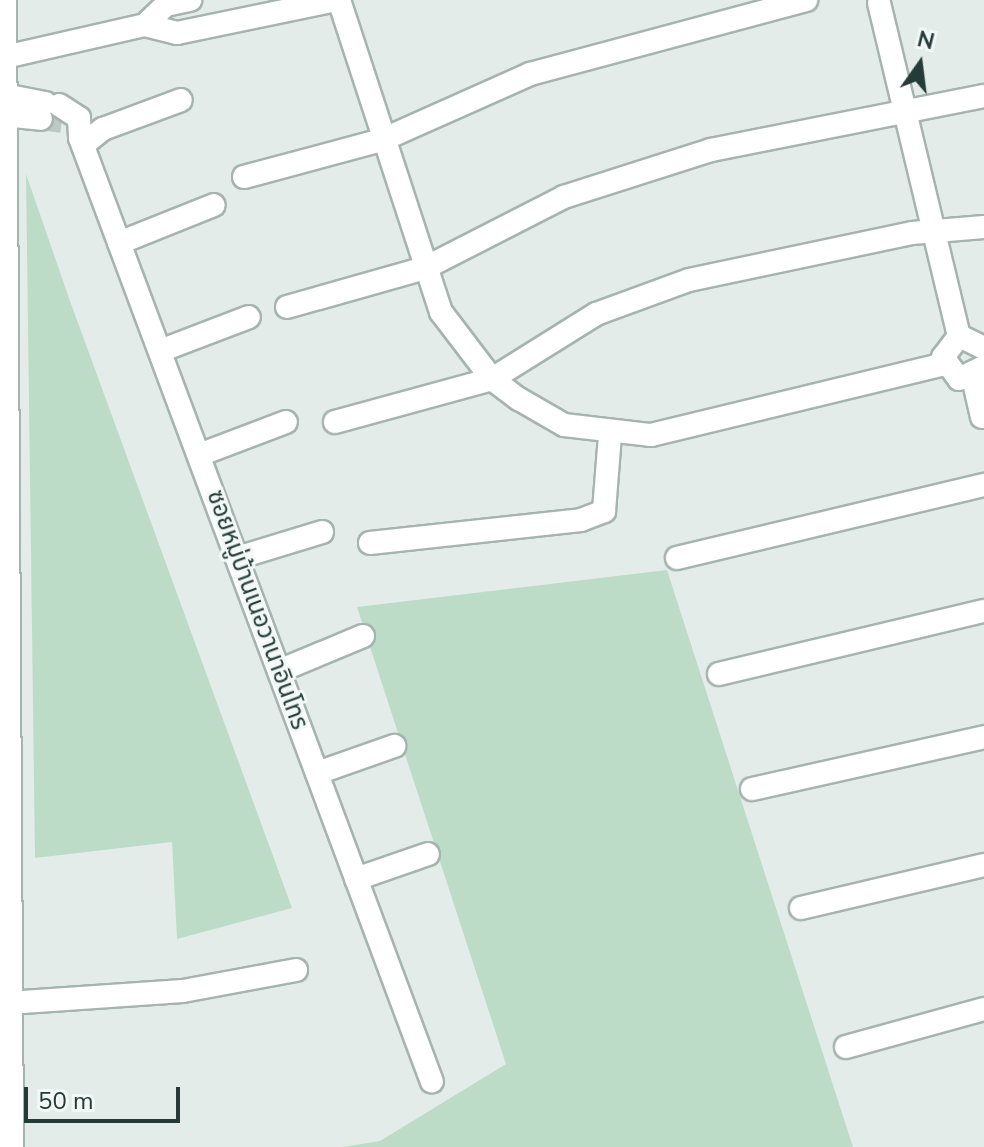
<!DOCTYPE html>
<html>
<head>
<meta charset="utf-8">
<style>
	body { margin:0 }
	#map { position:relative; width:984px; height:1147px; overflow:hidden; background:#e3ece9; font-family:"Nunito Sans","Noto Sans Thai",sans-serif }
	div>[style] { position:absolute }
	.green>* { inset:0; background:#bddcc8 }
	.minor-tunnel>* { height:22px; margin-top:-11px; transform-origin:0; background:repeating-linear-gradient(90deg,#bdc9c6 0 22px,transparent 0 33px) }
	.roads { filter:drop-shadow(2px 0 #a6b4b0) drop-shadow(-2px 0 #a6b4b0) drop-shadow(0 2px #a6b4b0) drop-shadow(0 -2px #a6b4b0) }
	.minor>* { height:22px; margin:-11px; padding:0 11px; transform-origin:11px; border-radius:11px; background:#fff }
	.secondary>* { height:24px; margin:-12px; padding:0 12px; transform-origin:12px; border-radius:12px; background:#fff }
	span { translate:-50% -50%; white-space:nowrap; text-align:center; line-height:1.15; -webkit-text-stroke:6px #f3f8f6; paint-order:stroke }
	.street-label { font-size:24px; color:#233c38 }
	.north { position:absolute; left:880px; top:24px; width:80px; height:80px; -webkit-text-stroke:6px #f3f8f6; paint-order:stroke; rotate:14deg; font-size:22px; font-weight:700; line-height:32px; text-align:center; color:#233c38 }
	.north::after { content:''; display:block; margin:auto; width:28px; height:36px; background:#233c38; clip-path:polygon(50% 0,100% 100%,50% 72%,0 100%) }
	.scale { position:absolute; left:24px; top:1087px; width:156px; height:36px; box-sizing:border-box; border:4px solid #233c38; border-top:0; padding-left:10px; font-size:24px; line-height:28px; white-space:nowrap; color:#233c38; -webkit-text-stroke:6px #f3f8f6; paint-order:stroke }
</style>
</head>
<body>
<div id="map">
	<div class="green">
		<i style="clip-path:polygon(26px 174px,70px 301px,292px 908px,177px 939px,172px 842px,35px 858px)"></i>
		<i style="clip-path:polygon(667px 570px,853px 1147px,343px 1147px,380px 1141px,506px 1064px,357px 607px)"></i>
	</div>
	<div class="minor-tunnel">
		<i style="left:41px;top:119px;width:21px;rotate:8deg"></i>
	</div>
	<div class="roads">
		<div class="minor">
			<i style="left:340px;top:3px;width:325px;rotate:71.9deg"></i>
			<i style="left:441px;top:312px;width:84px;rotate:52.7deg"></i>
			<i style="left:492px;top:379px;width:34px;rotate:37deg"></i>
			<i style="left:519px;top:399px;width:52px;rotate:30deg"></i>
			<i style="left:564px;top:425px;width:88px;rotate:6.6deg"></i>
			<i style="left:651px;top:435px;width:301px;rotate:-13.6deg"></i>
			<i style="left:879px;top:3px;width:342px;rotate:76.5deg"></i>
			<i style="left:145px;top:25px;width:29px;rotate:-44deg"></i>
			<i style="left:166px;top:5px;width:25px;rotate:-12deg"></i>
			<i style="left:5px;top:57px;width:144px;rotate:-12.9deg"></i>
			<i style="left:145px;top:25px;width:33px;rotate:14deg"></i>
			<i style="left:177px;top:33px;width:153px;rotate:-11.7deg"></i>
			<i style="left:4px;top:95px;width:42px;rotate:11deg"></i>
			<i style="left:59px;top:105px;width:24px;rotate:33deg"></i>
			<i style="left:79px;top:118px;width:20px;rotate:87deg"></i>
			<i style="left:80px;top:138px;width:1007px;rotate:69.55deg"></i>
			<i style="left:4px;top:115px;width:37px;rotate:6deg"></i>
			<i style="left:83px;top:145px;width:26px;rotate:-39deg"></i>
			<i style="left:103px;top:129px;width:83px;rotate:-20.4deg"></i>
			<i style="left:244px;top:177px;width:143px;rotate:-15deg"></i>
			<i style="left:382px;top:140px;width:162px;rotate:-24deg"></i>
			<i style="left:530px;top:74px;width:286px;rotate:-15deg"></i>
			<i style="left:119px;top:243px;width:102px;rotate:-21.8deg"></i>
			<i style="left:287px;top:307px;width:143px;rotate:-15.8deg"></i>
			<i style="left:425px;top:268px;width:156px;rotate:-27.1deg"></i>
			<i style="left:564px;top:197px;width:154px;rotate:-17.7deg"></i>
			<i style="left:711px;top:150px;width:278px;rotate:-11.2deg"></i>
			<i style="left:984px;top:348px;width:28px;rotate:-154deg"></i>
			<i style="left:959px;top:336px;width:26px;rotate:127deg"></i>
			<i style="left:943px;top:357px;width:27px;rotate:54deg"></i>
			<i style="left:959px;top:379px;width:28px;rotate:-26deg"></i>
			<i style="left:160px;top:351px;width:95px;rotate:-20.9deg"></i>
			<i style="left:973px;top:378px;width:40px;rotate:77deg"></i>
			<i style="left:335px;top:422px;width:163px;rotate:-15.3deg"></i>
			<i style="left:492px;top:379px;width:123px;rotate:-32deg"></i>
			<i style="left:596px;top:314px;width:99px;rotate:-20.1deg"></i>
			<i style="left:689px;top:280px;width:228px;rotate:-11.9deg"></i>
			<i style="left:912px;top:233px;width:72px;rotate:-4.8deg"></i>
			<i style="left:199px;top:455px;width:93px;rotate:-20.8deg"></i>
			<i style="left:370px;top:543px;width:212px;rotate:-6.2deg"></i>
			<i style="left:581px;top:520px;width:25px;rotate:-21deg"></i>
			<i style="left:604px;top:511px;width:77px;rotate:-85.5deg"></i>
			<i style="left:237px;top:558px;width:89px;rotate:-17deg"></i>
			<i style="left:677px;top:558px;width:316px;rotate:-13.4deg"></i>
			<i style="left:279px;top:671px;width:91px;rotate:-22.6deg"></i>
			<i style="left:719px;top:674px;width:272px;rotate:-13.4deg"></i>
			<i style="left:317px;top:773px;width:82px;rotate:-19.3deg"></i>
			<i style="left:752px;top:789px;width:238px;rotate:-12.6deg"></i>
			<i style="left:356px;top:879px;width:76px;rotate:-19.1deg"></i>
			<i style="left:801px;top:908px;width:188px;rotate:-13.2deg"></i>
			<i style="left:8px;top:1003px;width:175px;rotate:-3.9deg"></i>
			<i style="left:183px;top:991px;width:115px;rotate:-10.5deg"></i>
			<i style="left:846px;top:1047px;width:143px;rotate:-15.4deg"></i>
		</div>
		<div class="secondary">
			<i style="left:4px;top:0;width:1147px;rotate:89.65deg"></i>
		</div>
	</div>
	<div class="street-label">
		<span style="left:257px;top:610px;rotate:70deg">ซอยหมู่บ้านเนอวานาอินโทร</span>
	</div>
	<div class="north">N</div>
	<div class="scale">50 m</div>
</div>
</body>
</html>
